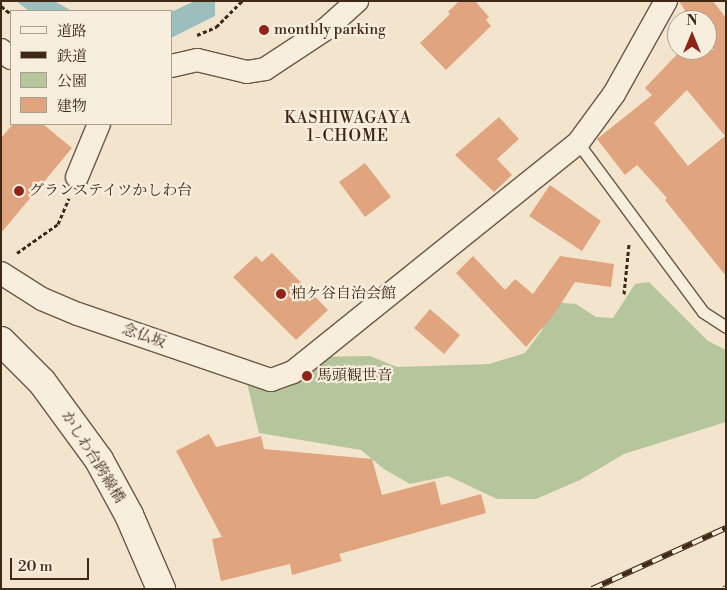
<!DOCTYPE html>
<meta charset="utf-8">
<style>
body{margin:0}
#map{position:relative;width:727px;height:590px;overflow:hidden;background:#f3e5cd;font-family:"Libre Bodoni","Noto Serif JP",serif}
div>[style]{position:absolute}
.green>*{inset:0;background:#b6c69c}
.water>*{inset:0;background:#9cbebc}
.building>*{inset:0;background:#e0a47f}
.path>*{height:3px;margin-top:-1.5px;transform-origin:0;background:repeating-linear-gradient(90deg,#3f2815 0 4px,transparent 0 6.5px)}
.roads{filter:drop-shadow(1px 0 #6c5743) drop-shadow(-1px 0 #6c5743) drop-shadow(0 1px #6c5743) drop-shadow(0 -1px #6c5743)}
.service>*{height:11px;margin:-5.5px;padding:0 5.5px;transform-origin:5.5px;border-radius:5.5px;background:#f7eede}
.minor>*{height:22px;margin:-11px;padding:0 11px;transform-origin:11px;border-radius:11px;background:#f7eede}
.tertiary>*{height:28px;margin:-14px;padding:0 14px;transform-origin:14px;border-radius:14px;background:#f7eede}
.rail>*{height:5.5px;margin-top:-2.75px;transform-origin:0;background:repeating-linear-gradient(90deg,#f7eede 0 11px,#3f2815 0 22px);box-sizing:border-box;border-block:1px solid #3f2815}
.dots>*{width:14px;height:14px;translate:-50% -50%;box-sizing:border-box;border:2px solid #f7eede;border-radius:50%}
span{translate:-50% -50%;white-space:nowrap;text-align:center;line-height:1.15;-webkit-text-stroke:4.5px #f7eede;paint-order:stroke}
.poi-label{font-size:15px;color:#3f2815}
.left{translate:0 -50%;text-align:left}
.street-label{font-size:15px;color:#3f2815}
.neighbourhood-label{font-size:16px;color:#3f2815;letter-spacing:1px}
.frame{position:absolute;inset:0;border:2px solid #3f2815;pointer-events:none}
.legend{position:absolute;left:10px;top:10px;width:162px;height:115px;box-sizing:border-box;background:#f7eede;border:1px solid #ad9f8e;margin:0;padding:6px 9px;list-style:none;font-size:15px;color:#3f2815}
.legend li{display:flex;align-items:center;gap:10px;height:25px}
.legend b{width:25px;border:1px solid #ad9f8e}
.north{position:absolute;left:667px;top:10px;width:50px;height:50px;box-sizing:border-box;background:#f7eede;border:1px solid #ad9f8e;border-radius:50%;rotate:0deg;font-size:14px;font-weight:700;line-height:20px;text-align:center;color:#3f2815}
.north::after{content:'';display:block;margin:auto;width:18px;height:22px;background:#8f2418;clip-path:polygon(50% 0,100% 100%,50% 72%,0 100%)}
.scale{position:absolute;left:10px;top:558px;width:79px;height:22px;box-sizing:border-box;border:2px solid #3f2815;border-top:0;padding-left:6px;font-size:15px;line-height:18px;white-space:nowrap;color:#3f2815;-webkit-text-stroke:4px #f7eede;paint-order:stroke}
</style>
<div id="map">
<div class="green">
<div style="clip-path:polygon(649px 282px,708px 341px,726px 350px,726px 422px,624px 454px,580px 480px,536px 499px,497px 499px,448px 476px,410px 484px,384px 469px,361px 450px,259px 433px,247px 383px,315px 357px,370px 356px,397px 367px,489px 364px,525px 353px,542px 330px,550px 302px,576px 304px,596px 317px,613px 318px,635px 284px)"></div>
</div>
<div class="water">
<div style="clip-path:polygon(16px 1px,54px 1px,72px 11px,29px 11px)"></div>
<div style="clip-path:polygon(195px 1px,215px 1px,215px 16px,171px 38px,171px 12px)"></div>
</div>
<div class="building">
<div style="clip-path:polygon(459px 1px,475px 1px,489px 17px,486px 20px,491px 26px,446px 70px,420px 43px,450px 14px,448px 12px)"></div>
<div style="clip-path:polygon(evenodd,679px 1px,713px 1px,726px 18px,726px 276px,665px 200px,667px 198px,637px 165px,625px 175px,597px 139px,652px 95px,645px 88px,681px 50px,714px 50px,707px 41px,707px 20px,691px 20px,679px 1px,687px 90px,725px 136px,688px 166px,654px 123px,687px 90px)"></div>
<div style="clip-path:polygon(499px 117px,519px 139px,497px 159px,512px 175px,494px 192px,455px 155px)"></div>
<div style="clip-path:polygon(13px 124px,43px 124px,72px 148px,1px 233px,1px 138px)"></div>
<div style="clip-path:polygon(365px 163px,391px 197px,365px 217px,339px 182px)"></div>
<div style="clip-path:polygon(550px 185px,601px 221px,582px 251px,529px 216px)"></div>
<div style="clip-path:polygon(272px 253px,328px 310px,296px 340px,233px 277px,256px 256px,262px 262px)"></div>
<div style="clip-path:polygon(473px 256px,505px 290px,515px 279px,533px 294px,560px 256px,614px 264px,611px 287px,575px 282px,555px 313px,526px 347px,456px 273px)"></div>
<div style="clip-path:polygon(430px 309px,460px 335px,444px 354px,414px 328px)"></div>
<div style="clip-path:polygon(209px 434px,216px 447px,261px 436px,264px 449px,372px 459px,382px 495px,435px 481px,441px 505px,481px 494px,486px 513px,339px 554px,342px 561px,292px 575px,290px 564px,221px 581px,212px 539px,222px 537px,176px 451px)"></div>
</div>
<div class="path">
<div style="left:1px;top:6px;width:13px;rotate:39deg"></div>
<div style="left:197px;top:35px;width:21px;rotate:-23deg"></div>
<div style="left:216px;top:27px;width:37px;rotate:-45deg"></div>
<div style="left:17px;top:253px;width:50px;rotate:-35.3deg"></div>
<div style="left:58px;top:224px;width:28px;rotate:-67deg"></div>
<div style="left:624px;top:294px;width:50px;rotate:-84.3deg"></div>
</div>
<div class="roads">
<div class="service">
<div style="left:578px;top:143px;width:210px;rotate:53.5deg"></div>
<div style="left:703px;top:312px;width:27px;rotate:33deg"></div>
</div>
<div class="minor">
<div style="left:1px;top:50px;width:13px;rotate:39deg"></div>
<div style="left:171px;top:66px;width:27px;rotate:-13deg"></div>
<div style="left:197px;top:60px;width:51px;rotate:13.5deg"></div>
<div style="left:247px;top:72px;width:18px;rotate:-9deg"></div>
<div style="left:265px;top:69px;width:73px;rotate:-33.3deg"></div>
<div style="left:326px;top:29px;width:42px;rotate:-42.1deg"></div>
<div style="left:77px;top:177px;width:57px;rotate:-67.5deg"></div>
<div style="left:1px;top:273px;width:49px;rotate:32.4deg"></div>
<div style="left:42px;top:299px;width:39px;rotate:23deg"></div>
<div style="left:78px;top:314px;width:204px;rotate:18.9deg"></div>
<div style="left:271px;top:380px;width:23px;rotate:-20deg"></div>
<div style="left:293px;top:372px;width:366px;rotate:-38.8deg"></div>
<div style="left:578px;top:143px;width:61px;rotate:-53.7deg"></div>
<div style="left:614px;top:94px;width:107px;rotate:-60.8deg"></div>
</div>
<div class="tertiary">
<div style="left:1px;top:341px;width:58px;rotate:45deg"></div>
<div style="left:42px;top:382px;width:97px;rotate:53.8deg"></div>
<div style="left:99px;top:460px;width:63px;rotate:61.4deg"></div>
<div style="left:129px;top:515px;width:81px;rotate:66.6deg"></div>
</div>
</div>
<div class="rail">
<div style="left:592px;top:589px;width:147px;rotate:-24.5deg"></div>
<div style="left:724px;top:589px;width:2px;rotate:-27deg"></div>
</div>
<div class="dots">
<div style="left:264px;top:30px;background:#8f2418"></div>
<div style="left:19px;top:191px;background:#8f2418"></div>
<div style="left:281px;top:294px;background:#8f2418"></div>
<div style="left:307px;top:376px;background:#8f2418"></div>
</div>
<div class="poi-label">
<span class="left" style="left:274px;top:30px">monthly parking</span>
<span class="left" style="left:29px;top:191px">グランステイツかしわ台</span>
<span class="left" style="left:291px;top:294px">柏ケ谷自治会館</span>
<span class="left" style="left:317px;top:376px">馬頭観世音</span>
</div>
<div class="street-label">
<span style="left:144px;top:336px;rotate:19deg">念仏坂</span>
<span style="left:93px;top:457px;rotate:58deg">かしわ台跨線橋</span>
</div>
<div class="neighbourhood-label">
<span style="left:348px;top:127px">KASHIWAGAYA<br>1-CHOME</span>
</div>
<div class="frame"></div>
<ul class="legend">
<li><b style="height:6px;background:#f7eede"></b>道路</li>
<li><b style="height:6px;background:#3f2815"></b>鉄道</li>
<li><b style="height:14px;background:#b6c69c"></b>公園</li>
<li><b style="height:14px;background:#e0a47f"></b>建物</li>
</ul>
<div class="north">N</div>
<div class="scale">20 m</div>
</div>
